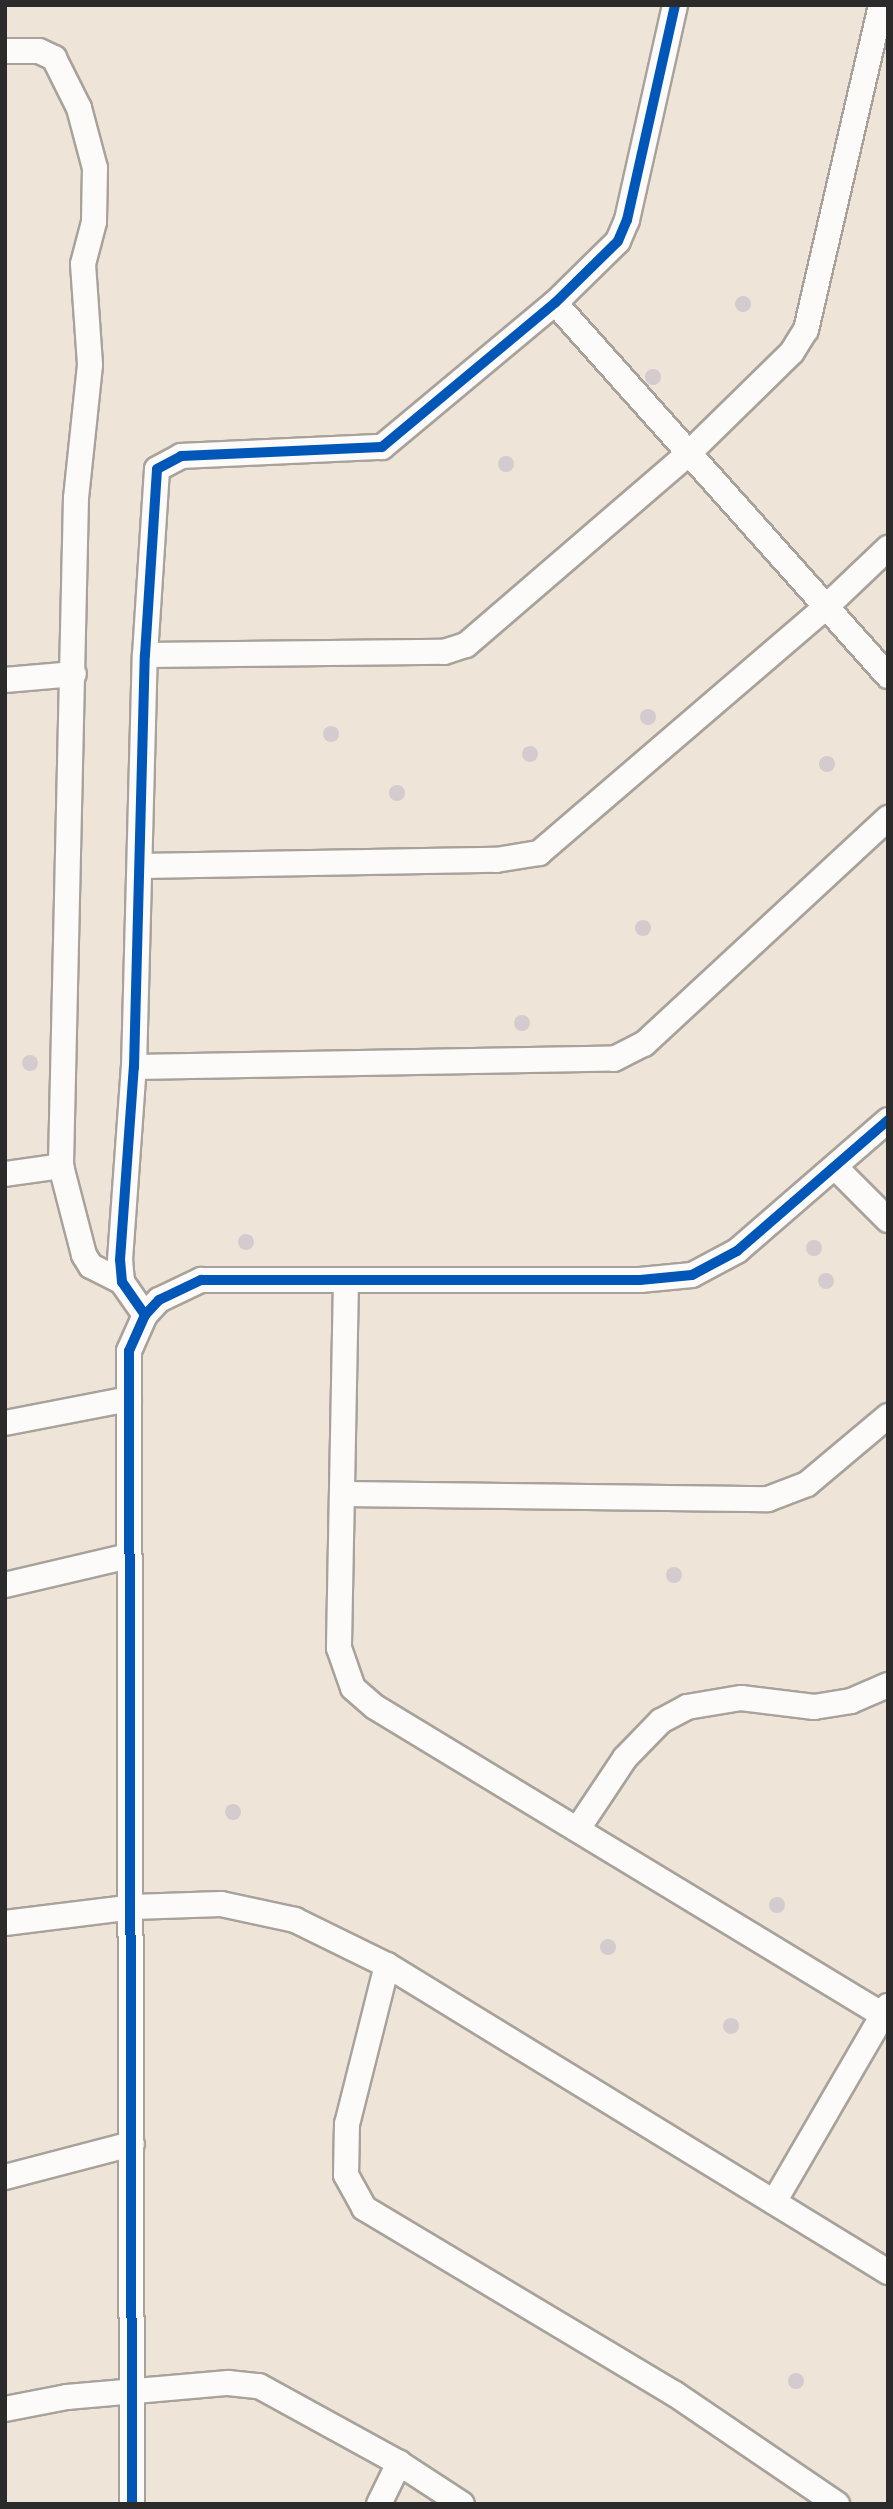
<!DOCTYPE html>
<style>
body{margin:0}
#map{position:relative;width:893px;height:2509px;overflow:hidden;background:#eee5d8;font-family:Mali,sans-serif}
div>[style]{position:absolute}
.building>*{inset:0;background:#d4cbcf}
.round{border-radius:50%}
.roads{filter:drop-shadow(2px 0 #a8a29b) drop-shadow(-2px 0 #a8a29b) drop-shadow(0 2px #a8a29b) drop-shadow(0 -2px #a8a29b)}
.minor>*{height:24px;margin:-12px;padding:0 12px;transform-origin:12px;border-radius:12px;background:#fcfbf9}
.cycleway>*{height:10px;margin:-5px;padding:0 5px;transform-origin:5px;border-radius:5px;background:#0057b8}
span{translate:-50% -50%;white-space:nowrap;text-align:center;line-height:1.15;-webkit-text-stroke:5px #fbf7ec;paint-order:stroke}
.frame{position:absolute;inset:0;border:7px solid #2b2b2b;pointer-events:none}
</style>
<div id="map">
<div class="building">
<div class="round" style="left:735px;top:296px;width:16px;height:16px"></div>
<div class="round" style="left:645px;top:369px;width:16px;height:16px"></div>
<div class="round" style="left:498px;top:456px;width:16px;height:16px"></div>
<div class="round" style="left:640px;top:709px;width:16px;height:16px"></div>
<div class="round" style="left:323px;top:726px;width:16px;height:16px"></div>
<div class="round" style="left:522px;top:746px;width:16px;height:16px"></div>
<div class="round" style="left:819px;top:756px;width:16px;height:16px"></div>
<div class="round" style="left:389px;top:785px;width:16px;height:16px"></div>
<div class="round" style="left:635px;top:920px;width:16px;height:16px"></div>
<div class="round" style="left:514px;top:1015px;width:16px;height:16px"></div>
<div class="round" style="left:22px;top:1055px;width:16px;height:16px"></div>
<div class="round" style="left:238px;top:1234px;width:16px;height:16px"></div>
<div class="round" style="left:806px;top:1240px;width:16px;height:16px"></div>
<div class="round" style="left:818px;top:1273px;width:16px;height:16px"></div>
<div class="round" style="left:666px;top:1567px;width:16px;height:16px"></div>
<div class="round" style="left:225px;top:1804px;width:16px;height:16px"></div>
<div class="round" style="left:769px;top:1897px;width:16px;height:16px"></div>
<div class="round" style="left:600px;top:1939px;width:16px;height:16px"></div>
<div class="round" style="left:723px;top:2018px;width:16px;height:16px"></div>
<div class="round" style="left:788px;top:2373px;width:16px;height:16px"></div>
</div>
<div class="roads">
<div class="minor">
<div style="left:5px;top:51px;width:34px"></div>
<div style="left:39px;top:51px;width:17px;rotate:25deg"></div>
<div style="left:54px;top:58px;width:56px;rotate:63.4deg"></div>
<div style="left:79px;top:108px;width:62px;rotate:75.1deg"></div>
<div style="left:95px;top:168px;width:54px;rotate:91.1deg"></div>
<div style="left:94px;top:222px;width:43px;rotate:104.7deg"></div>
<div style="left:83px;top:264px;width:101px;rotate:86deg"></div>
<div style="left:90px;top:365px;width:134px;rotate:96deg"></div>
<div style="left:76px;top:498px;width:668px;rotate:91.29deg"></div>
<div style="left:61px;top:1166px;width:92px;rotate:75.5deg"></div>
<div style="left:84px;top:1255px;width:13px;rotate:58deg"></div>
<div style="left:91px;top:1266px;width:35px;rotate:27deg"></div>
<div style="left:555px;top:303px;width:500px;rotate:48.24deg"></div>
<div style="left:145px;top:655px;width:299px;rotate:-0.6deg"></div>
<div style="left:444px;top:652px;width:23px;rotate:-18deg"></div>
<div style="left:466px;top:645px;width:294px;rotate:-40.7deg"></div>
<div style="left:689px;top:453px;width:144px;rotate:-44.4deg"></div>
<div style="left:792px;top:352px;width:26px;rotate:-58deg"></div>
<div style="left:806px;top:330px;width:334px;rotate:-77deg"></div>
<div style="left:5px;top:680px;width:69px;rotate:-5deg"></div>
<div style="left:141px;top:866px;width:355px;rotate:-1deg"></div>
<div style="left:496px;top:860px;width:44px;rotate:-9.2deg"></div>
<div style="left:539px;top:853px;width:378px;rotate:-40.6deg"></div>
<div style="left:826px;top:607px;width:86px;rotate:-43.6deg"></div>
<div style="left:134px;top:1067px;width:480px;rotate:-1deg"></div>
<div style="left:614px;top:1059px;width:34px;rotate:-27deg"></div>
<div style="left:644px;top:1044px;width:333px;rotate:-42.8deg"></div>
<div style="left:837px;top:1169px;width:72px;rotate:45deg"></div>
<div style="left:5px;top:1174px;width:57px;rotate:-8.1deg"></div>
<div style="left:346px;top:1280px;width:368px;rotate:91.1deg"></div>
<div style="left:339px;top:1648px;width:42px;rotate:70.7deg"></div>
<div style="left:353px;top:1688px;width:29px;rotate:41deg"></div>
<div style="left:375px;top:1707px;width:600px;rotate:31.23deg"></div>
<div style="left:145px;top:1315px;width:40px;rotate:-124.9deg"></div>
<div style="left:122px;top:1282px;width:22px;rotate:-95deg"></div>
<div style="left:120px;top:1260px;width:194px;rotate:-85.9deg"></div>
<div style="left:134px;top:1067px;width:412px;rotate:-88.5deg"></div>
<div style="left:145px;top:655px;width:186px;rotate:-86.3deg"></div>
<div style="left:157px;top:469px;width:27px;rotate:-28deg"></div>
<div style="left:181px;top:456px;width:201px;rotate:-2.6deg"></div>
<div style="left:382px;top:447px;width:225px;rotate:-39.8deg"></div>
<div style="left:555px;top:303px;width:88px;rotate:-44.5deg"></div>
<div style="left:618px;top:241px;width:23px;rotate:-67deg"></div>
<div style="left:627px;top:220px;width:220px;rotate:-77.4deg"></div>
<div style="left:5px;top:1423px;width:126px;rotate:-11deg"></div>
<div style="left:344px;top:1494px;width:424px;rotate:0.7deg"></div>
<div style="left:768px;top:1499px;width:42px;rotate:-21deg"></div>
<div style="left:807px;top:1484px;width:106px;rotate:-40deg"></div>
<div style="left:5px;top:1585px;width:127px;rotate:-13.2deg"></div>
<div style="left:579px;top:1827px;width:83px;rotate:-56.3deg"></div>
<div style="left:625px;top:1758px;width:52px;rotate:-45.8deg"></div>
<div style="left:661px;top:1721px;width:30px;rotate:-28deg"></div>
<div style="left:687px;top:1707px;width:55px;rotate:-9.5deg"></div>
<div style="left:741px;top:1698px;width:74px;rotate:7deg"></div>
<div style="left:814px;top:1707px;width:37px;rotate:-9deg"></div>
<div style="left:851px;top:1701px;width:40px;rotate:-23.4deg"></div>
<div style="left:5px;top:1923px;width:129px;rotate:-7.1deg"></div>
<div style="left:133px;top:1907px;width:88px;rotate:-2deg"></div>
<div style="left:221px;top:1904px;width:76px;rotate:12.2deg"></div>
<div style="left:295px;top:1920px;width:102px;rotate:26.1deg"></div>
<div style="left:387px;top:1965px;width:588px;rotate:31.5deg"></div>
<div style="left:387px;top:1965px;width:164px;rotate:104.1deg"></div>
<div style="left:347px;top:2124px;width:51px;rotate:91.1deg"></div>
<div style="left:346px;top:2175px;width:38px;rotate:61deg"></div>
<div style="left:364px;top:2208px;width:362px;rotate:30.9deg"></div>
<div style="left:675px;top:2394px;width:196px;rotate:34.2deg"></div>
<div style="left:5px;top:2177px;width:131px;rotate:-14.6deg"></div>
<div style="left:774px;top:2202px;width:227px;rotate:-59.8deg"></div>
<div style="left:5px;top:2409px;width:63px;rotate:-11deg"></div>
<div style="left:67px;top:2397px;width:162px;rotate:-5deg"></div>
<div style="left:228px;top:2383px;width:31px;rotate:6deg"></div>
<div style="left:259px;top:2386px;width:160px;rotate:28.8deg"></div>
<div style="left:399px;top:2463px;width:75px;rotate:33.1deg"></div>
<div style="left:132px;top:2504px;width:1153px;rotate:-90.15deg"></div>
<div style="left:129px;top:1351px;width:39px;rotate:-66deg"></div>
<div style="left:145px;top:1315px;width:21px;rotate:-47deg"></div>
<div style="left:159px;top:1300px;width:47px;rotate:-25.5deg"></div>
<div style="left:201px;top:1280px;width:439px"></div>
<div style="left:640px;top:1280px;width:52px;rotate:-5.5deg"></div>
<div style="left:692px;top:1275px;width:51px;rotate:-28.1deg"></div>
<div style="left:737px;top:1251px;width:200px;rotate:-40.9deg"></div>
<div style="left:379px;top:2504px;width:46px;rotate:-64deg"></div>
</div>
</div>
<div class="cycleway">
<div style="left:145px;top:1315px;width:40px;rotate:-124.9deg"></div>
<div style="left:122px;top:1282px;width:22px;rotate:-95deg"></div>
<div style="left:120px;top:1260px;width:194px;rotate:-85.9deg"></div>
<div style="left:134px;top:1067px;width:412px;rotate:-88.5deg"></div>
<div style="left:145px;top:655px;width:186px;rotate:-86.3deg"></div>
<div style="left:157px;top:469px;width:27px;rotate:-28deg"></div>
<div style="left:181px;top:456px;width:201px;rotate:-2.6deg"></div>
<div style="left:382px;top:447px;width:225px;rotate:-39.8deg"></div>
<div style="left:555px;top:303px;width:88px;rotate:-44.5deg"></div>
<div style="left:618px;top:241px;width:23px;rotate:-67deg"></div>
<div style="left:627px;top:220px;width:220px;rotate:-77.4deg"></div>
<div style="left:132px;top:2504px;width:1153px;rotate:-90.15deg"></div>
<div style="left:129px;top:1351px;width:39px;rotate:-66deg"></div>
<div style="left:145px;top:1315px;width:21px;rotate:-47deg"></div>
<div style="left:159px;top:1300px;width:47px;rotate:-25.5deg"></div>
<div style="left:201px;top:1280px;width:439px"></div>
<div style="left:640px;top:1280px;width:52px;rotate:-5.5deg"></div>
<div style="left:692px;top:1275px;width:51px;rotate:-28.1deg"></div>
<div style="left:737px;top:1251px;width:200px;rotate:-40.9deg"></div>
</div>
<div class="frame"></div>
</div>
